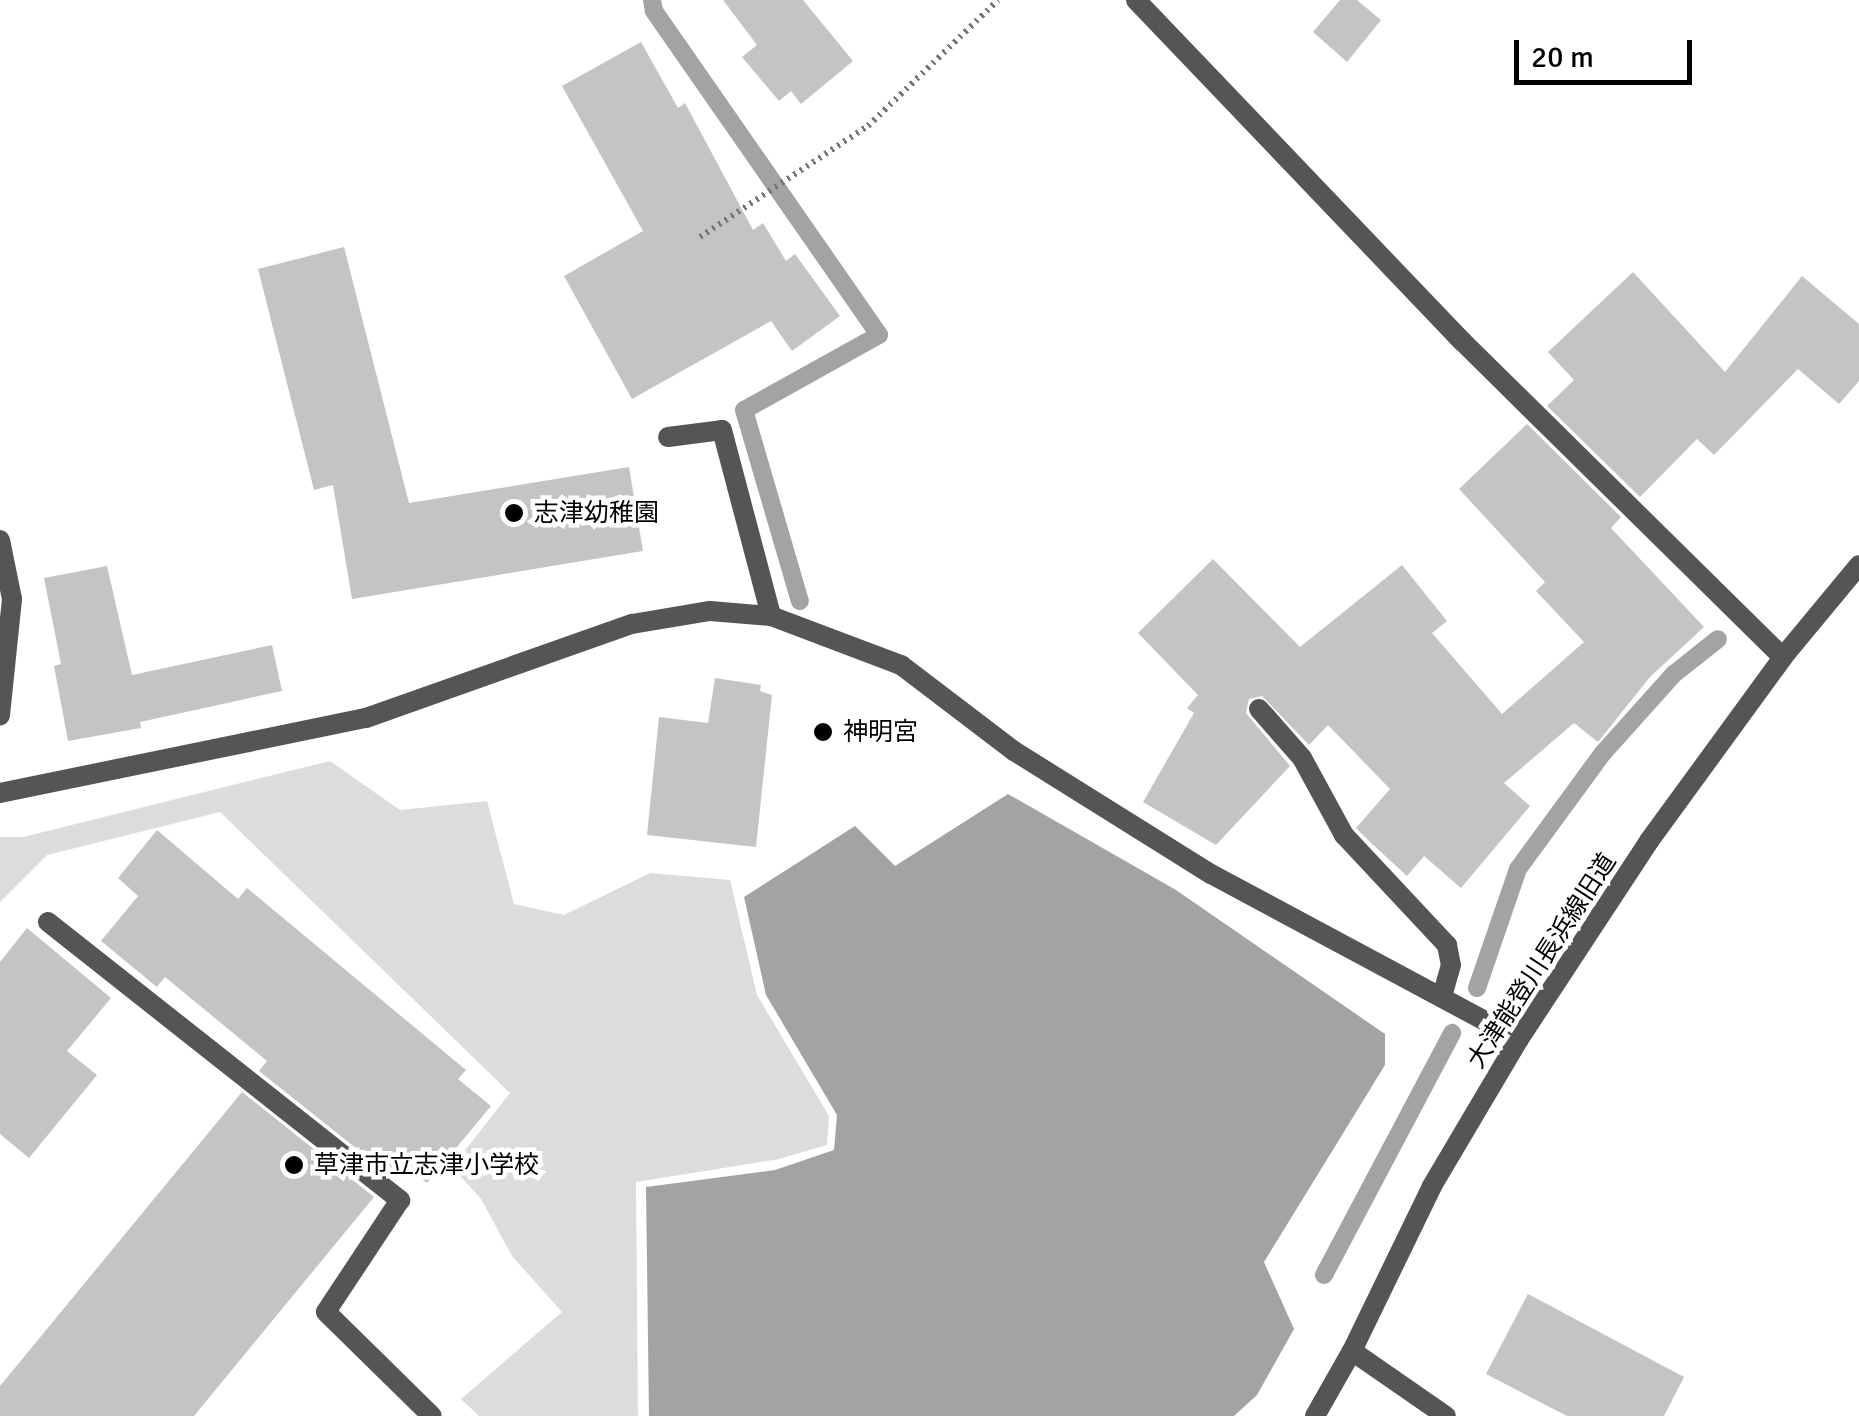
<!DOCTYPE html>
<meta charset="utf-8">
<style>
body{margin:0}
#map{position:relative;width:1859px;height:1416px;overflow:hidden;background:#fff;font-family:Signika,"Noto Sans JP",sans-serif}
div>[style]{position:absolute}
.green>*{inset:0;background:#dcdcdc}
.water>*{inset:0;background:#a3a3a3}
.stream>*{height:18px;margin:-9px;padding:0 9px;transform-origin:9px;border-radius:9px;background:#a3a3a3}
.building>*{inset:0;background:#c4c4c4}
.path>*{height:6px;margin-top:-3px;transform-origin:0;background:repeating-linear-gradient(90deg,#777 0 2.5px,transparent 0 7.5px)}
.service>*{height:20px;margin:-10px;padding:0 10px;transform-origin:10px;border-radius:10px;background:#555}
.minor>*{height:20px;margin:-10px;padding:0 10px;transform-origin:10px;border-radius:10px;background:#555}
.tertiary>*{height:20px;margin:-10px;padding:0 10px;transform-origin:10px;border-radius:10px;background:#555}
.dots>*{width:28px;height:28px;translate:-50% -50%;box-sizing:border-box;border:5px solid #fff;border-radius:50%}
span{translate:-50% -50%;white-space:nowrap;text-align:center;line-height:1.15;-webkit-text-stroke:9px #fff;paint-order:stroke}
.poi-label{font-size:25px;color:#000}
.left{translate:0 -50%;text-align:left}
.street-label{font-size:25px;color:#000}
.scale{position:absolute;left:1514px;top:40px;width:178px;height:45px;box-sizing:border-box;border:5px solid #000;border-top:0;padding-left:12px;font-size:30px;line-height:35px;white-space:nowrap;color:#000;-webkit-text-stroke:8px #fff;paint-order:stroke}
</style>
<div id="map">
<div class="green">
<div style="clip-path:polygon(330px 761px,400px 810px,487px 801px,514px 904px,564px 915px,650px 873px,730px 880px,757px 995px,829px 1116px,827px 1145px,779px 1159px,636px 1182px,638px 1416px,479px 1416px,461px 1399px,562px 1312px,512px 1256px,481px 1199px,452px 1167px,510px 1093px,220px 812px,47px 855px,0 902px,0 837px,23px 837px)"></div>
</div>
<div class="water">
<div style="clip-path:polygon(1008px 794px,1176px 890px,1385px 1034px,1385px 1065px,1264px 1262px,1294px 1329px,1257px 1395px,1234px 1416px,649px 1416px,646px 1187px,775px 1170px,834px 1150px,837px 1115px,766px 995px,744px 897px,855px 826px,895px 866px)"></div>
</div>
<div class="stream">
<div style="left:652px;top:0;width:11px;rotate:80deg"></div>
<div style="left:654px;top:11px;width:394px;rotate:55.2deg"></div>
<div style="left:879px;top:335px;width:154px;rotate:150.9deg"></div>
<div style="left:744px;top:410px;width:199px;rotate:73.7deg"></div>
<div style="left:1477px;top:988px;width:126px;rotate:-71deg"></div>
<div style="left:1518px;top:869px;width:144px;rotate:-53.8deg"></div>
<div style="left:1603px;top:753px;width:106px;rotate:-48.1deg"></div>
<div style="left:1674px;top:674px;width:56px;rotate:-38.5deg"></div>
<div style="left:1324px;top:1275px;width:274px;rotate:-62.1deg"></div>
</div>
<div class="building">
<div style="clip-path:polygon(723px 0,803px 0,853px 61px,801px 104px,791px 91px,779px 101px,742px 57px,757px 45px)"></div>
<div style="clip-path:polygon(1340px 0,1357px 0,1381px 20px,1347px 62px,1313px 32px)"></div>
<div style="clip-path:polygon(641px 42px,678px 108px,685px 103px,753px 230px,763px 223px,786px 261px,795px 254px,840px 316px,792px 351px,771px 321px,632px 399px,564px 276px,643px 231px,562px 86px)"></div>
<div style="clip-path:polygon(344px 247px,409px 503px,629px 467px,643px 551px,352px 599px,333px 485px,314px 490px,258px 269px)"></div>
<div style="clip-path:polygon(1633px 272px,1725px 372px,1802px 276px,1859px 324px,1859px 381px,1839px 404px,1798px 369px,1714px 455px,1697px 439px,1640px 497px,1547px 406px,1574px 380px,1548px 352px)"></div>
<div style="clip-path:polygon(1527px 424px,1621px 517px,1611px 528px,1704px 627px,1650px 677px,1598px 742px,1574px 723px,1504px 783px,1530px 806px,1461px 888px,1424px 856px,1407px 876px,1369px 841px,1356px 828px,1390px 789px,1328px 725px,1309px 745px,1262px 696px,1249px 699px,1246px 713px,1290px 766px,1216px 845px,1143px 802px,1194px 713px,1187px 708px,1198px 695px,1138px 633px,1213px 559px,1300px 647px,1402px 565px,1447px 621px,1432px 633px,1502px 714px,1584px 642px,1536px 591px,1545px 582px,1459px 489px)"></div>
<div style="clip-path:polygon(107px 566px,132px 675px,272px 645px,282px 691px,140px 722px,141px 728px,68px 741px,54px 666px,61px 664px,44px 578px)"></div>
<div style="clip-path:polygon(715px 678px,761px 685px,760px 691px,772px 695px,756px 847px,647px 835px,659px 717px,708px 723px)"></div>
<div style="clip-path:polygon(157px 830px,238px 899px,247px 888px,466px 1070px,458px 1079px,491px 1106px,427px 1183px,402px 1162px,391px 1176px,259px 1071px,267px 1061px,165px 977px,157px 987px,101px 941px,138px 896px,118px 878px)"></div>
<div style="clip-path:polygon(27px 928px,111px 998px,67px 1051px,97px 1075px,29px 1158px,0 1134px,0 962px)"></div>
<div style="clip-path:polygon(242px 1092px,374px 1197px,194px 1416px,0 1416px,0 1386px)"></div>
<div style="clip-path:polygon(1528px 1294px,1684px 1377px,1664px 1416px,1567px 1416px,1486px 1374px)"></div>
</div>
<div class="path">
<div style="left:700px;top:237px;width:201px;rotate:-33.5deg"></div>
<div style="left:868px;top:126px;width:181px;rotate:-44.1deg"></div>
</div>
<div class="service">
<div style="left:668px;top:437px;width:54px;rotate:-7.4deg"></div>
<div style="left:722px;top:430px;width:192px;rotate:75.2deg"></div>
<div style="left:48px;top:922px;width:449px;rotate:38.3deg"></div>
<div style="left:400px;top:1200px;width:134px;rotate:123.5deg"></div>
<div style="left:326px;top:1312px;width:148px;rotate:44.5deg"></div>
</div>
<div class="minor">
<div style="left:1136px;top:0;width:472px;rotate:46.3deg"></div>
<div style="left:1462px;top:341px;width:450px;rotate:44.6deg"></div>
<div style="left:0;top:540px;width:60px;rotate:78.5deg"></div>
<div style="left:12px;top:599px;width:117px;rotate:95.9deg"></div>
<div style="left:1259px;top:709px;width:65px;rotate:48.7deg"></div>
<div style="left:1302px;top:758px;width:88px;rotate:61.4deg"></div>
<div style="left:1344px;top:835px;width:151px;rotate:46.9deg"></div>
<div style="left:1447px;top:945px;width:20px;rotate:79deg"></div>
<div style="left:1451px;top:965px;width:33px;rotate:106deg"></div>
<div style="left:0;top:793px;width:374px;rotate:-11.6deg"></div>
<div style="left:366px;top:718px;width:282px;rotate:-19.5deg"></div>
<div style="left:632px;top:624px;width:79px;rotate:-9.5deg"></div>
<div style="left:710px;top:611px;width:61px;rotate:4.7deg"></div>
<div style="left:771px;top:616px;width:139px;rotate:20.7deg"></div>
<div style="left:901px;top:665px;width:142px;rotate:37.3deg"></div>
<div style="left:1014px;top:751px;width:232px;rotate:32deg"></div>
<div style="left:1211px;top:874px;width:349px;rotate:28.2deg"></div>
<div style="left:1352px;top:1351px;width:114px;rotate:34.7deg"></div>
</div>
<div class="tertiary">
<div style="left:1315px;top:1416px;width:75px;rotate:-60.4deg"></div>
<div style="left:1352px;top:1351px;width:183px;rotate:-64.1deg"></div>
<div style="left:1432px;top:1186px;width:171px;rotate:-59.4deg"></div>
<div style="left:1519px;top:1039px;width:237px;rotate:-56.7deg"></div>
<div style="left:1649px;top:841px;width:228px;rotate:-53.9deg"></div>
<div style="left:1783px;top:657px;width:119px;rotate:-50.4deg"></div>
</div>
<div class="dots">
<div style="left:514px;top:513px;background:#000"></div>
<div style="left:823px;top:732px;background:#000"></div>
<div style="left:294px;top:1165px;background:#000"></div>
</div>
<div class="poi-label">
<span class="left" style="left:534px;top:513px">志津幼稚園</span>
<span class="left" style="left:843px;top:732px">神明宮</span>
<span class="left" style="left:314px;top:1165px">草津市立志津小学校</span>
</div>
<div class="street-label">
<span style="left:1542px;top:961px;rotate:-57deg">大津能登川長浜線旧道</span>
</div>
<div class="scale">20 m</div>
</div>
